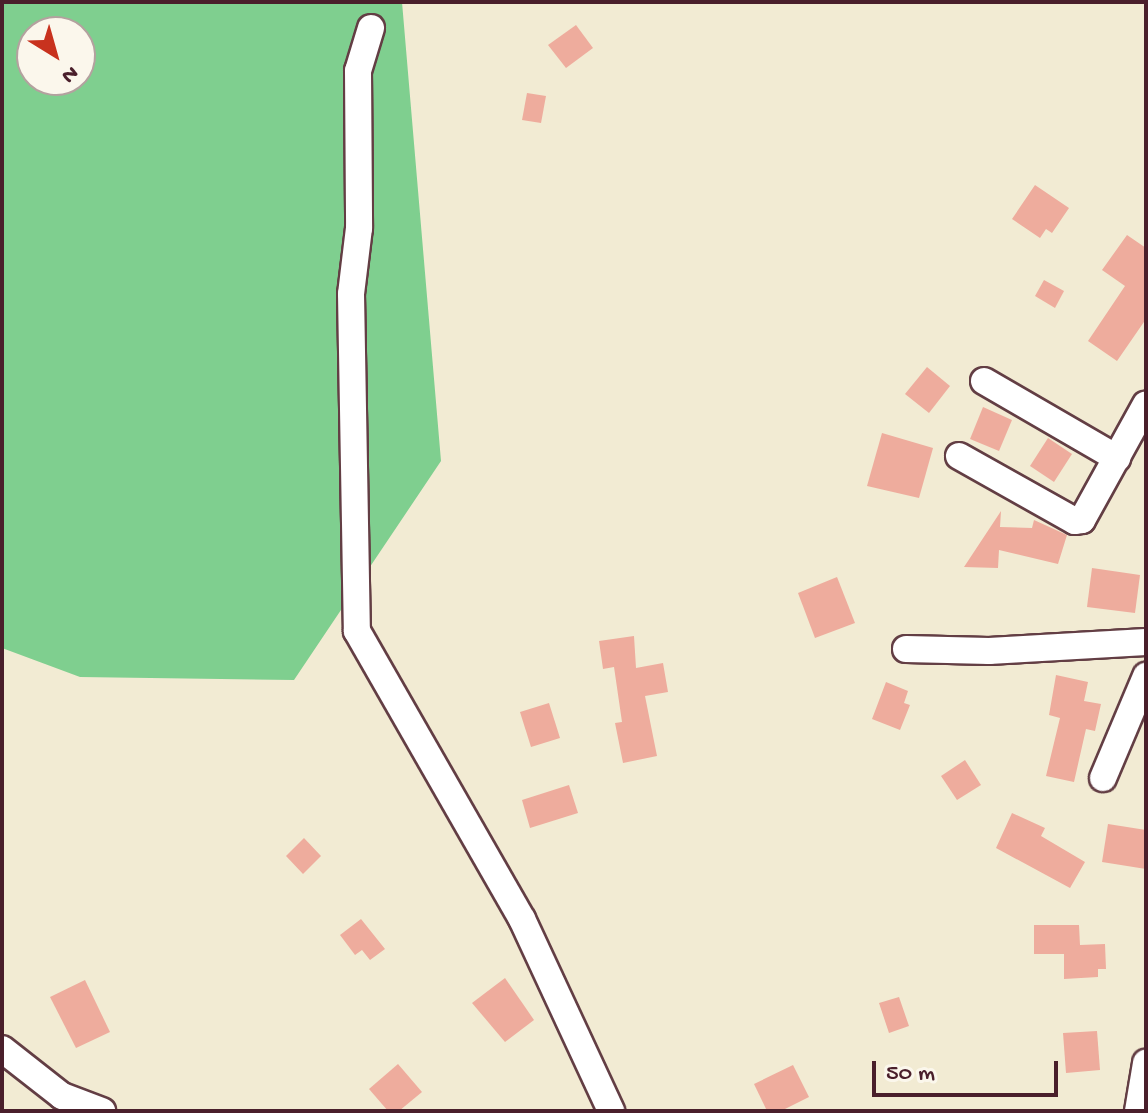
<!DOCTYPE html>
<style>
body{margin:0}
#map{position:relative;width:1148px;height:1113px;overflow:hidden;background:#f2ebd3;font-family:"Gochi Hand",sans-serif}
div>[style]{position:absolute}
.green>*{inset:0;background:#7fcf8f}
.building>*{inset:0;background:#eeac9d}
.roads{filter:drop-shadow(2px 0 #633e44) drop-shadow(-2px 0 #633e44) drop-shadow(0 2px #633e44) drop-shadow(0 -2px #633e44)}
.minor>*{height:26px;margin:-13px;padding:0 13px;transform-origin:13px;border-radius:13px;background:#fff}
span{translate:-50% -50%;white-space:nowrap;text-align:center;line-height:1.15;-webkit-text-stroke:6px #fbf7ec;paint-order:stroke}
.frame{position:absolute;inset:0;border:4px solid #4a1f2b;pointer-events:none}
.north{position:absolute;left:16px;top:16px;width:80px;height:80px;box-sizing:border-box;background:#fbf7ec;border:2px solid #b4a19f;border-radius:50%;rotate:143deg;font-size:22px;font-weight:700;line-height:32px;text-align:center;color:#4a1f2b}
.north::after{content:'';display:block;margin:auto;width:28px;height:36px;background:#c8321e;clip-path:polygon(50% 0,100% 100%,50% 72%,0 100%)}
.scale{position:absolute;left:872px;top:1061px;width:186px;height:36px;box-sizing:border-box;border:4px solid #4a1f2b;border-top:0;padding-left:10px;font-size:24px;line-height:28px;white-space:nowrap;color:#4a1f2b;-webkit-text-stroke:6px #fbf7ec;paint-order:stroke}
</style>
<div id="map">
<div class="green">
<div style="clip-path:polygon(evenodd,2px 2px,402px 2px,441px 461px,294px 680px,80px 677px,2px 648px,2px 2px,32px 32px,80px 32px,80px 80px,32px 80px,32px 32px)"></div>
</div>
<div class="building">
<div style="clip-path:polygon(576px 25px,593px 48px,566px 68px,548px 45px)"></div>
<div style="clip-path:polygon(527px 93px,546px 96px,541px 123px,522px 120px)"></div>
<div style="clip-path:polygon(1035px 185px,1069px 208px,1052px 233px,1046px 229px,1040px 238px,1012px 219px)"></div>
<div style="clip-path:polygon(1127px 235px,1146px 248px,1146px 319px,1117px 361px,1088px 341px,1125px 286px,1102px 270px)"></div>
<div style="clip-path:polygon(1044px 280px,1064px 291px,1055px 308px,1035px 296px)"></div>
<div style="clip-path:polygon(927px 367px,950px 386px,929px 413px,905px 394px)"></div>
<div style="clip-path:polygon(983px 407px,1012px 420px,999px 451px,970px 439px)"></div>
<div style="clip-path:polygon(882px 433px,933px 448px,919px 498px,867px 486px)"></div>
<div style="clip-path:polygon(1048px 438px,1072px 454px,1054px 482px,1030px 466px)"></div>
<div style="clip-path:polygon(1001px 511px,1000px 527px,1032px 528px,1034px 520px,1067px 535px,1058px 564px,999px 550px,998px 568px,964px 567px)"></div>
<div style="clip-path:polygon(1092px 568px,1140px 575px,1135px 613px,1087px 607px)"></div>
<div style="clip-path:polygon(837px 577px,855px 623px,815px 638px,798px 593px)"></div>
<div style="clip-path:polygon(634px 636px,636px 668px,663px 663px,668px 692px,645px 696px,657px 756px,623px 763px,615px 723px,622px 722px,614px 667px,603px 669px,599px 641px)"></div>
<div style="clip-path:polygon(1056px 675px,1088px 682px,1084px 701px,1101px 704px,1095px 731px,1086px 729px,1074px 782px,1046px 776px,1060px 718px,1049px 715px)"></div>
<div style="clip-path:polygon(886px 682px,908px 691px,904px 703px,910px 705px,900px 730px,872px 719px)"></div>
<div style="clip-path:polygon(549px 703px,560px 738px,531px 747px,520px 712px)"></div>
<div style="clip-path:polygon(965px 760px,981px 785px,957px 800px,941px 776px)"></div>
<div style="clip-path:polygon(569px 785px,578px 813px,530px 828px,522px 800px)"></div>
<div style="clip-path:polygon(1012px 813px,1045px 828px,1041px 836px,1085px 862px,1070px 888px,996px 848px)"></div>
<div style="clip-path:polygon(1108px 824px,1146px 830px,1146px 869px,1102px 862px)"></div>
<div style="clip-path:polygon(304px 838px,321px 856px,303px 874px,286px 856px)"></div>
<div style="clip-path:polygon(361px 919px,385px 949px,370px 960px,362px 950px,355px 955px,340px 935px)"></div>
<div style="clip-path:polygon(1034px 925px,1079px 925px,1080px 945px,1105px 944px,1106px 969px,1098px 969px,1098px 977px,1064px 979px,1064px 954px,1034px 954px)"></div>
<div style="clip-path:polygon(505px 978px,534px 1020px,505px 1042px,472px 1003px)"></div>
<div style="clip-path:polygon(85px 980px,110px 1032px,76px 1048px,50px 997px)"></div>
<div style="clip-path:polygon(899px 997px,909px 1026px,889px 1033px,879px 1003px)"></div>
<div style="clip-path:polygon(1097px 1031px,1100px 1070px,1066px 1073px,1063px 1033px)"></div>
<div style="clip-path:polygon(398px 1064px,422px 1092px,399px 1111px,388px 1111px,369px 1089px)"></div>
<div style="clip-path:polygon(793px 1065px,809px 1097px,781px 1111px,767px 1111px,754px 1084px)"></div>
</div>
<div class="roads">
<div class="minor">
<div style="left:371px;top:28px;width:45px;rotate:106.8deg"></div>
<div style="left:358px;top:71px;width:157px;rotate:89.6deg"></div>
<div style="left:359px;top:228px;width:66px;rotate:96.9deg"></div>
<div style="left:351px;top:294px;width:337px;rotate:89deg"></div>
<div style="left:357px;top:631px;width:332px;rotate:60.2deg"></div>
<div style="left:522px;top:919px;width:212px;rotate:65.1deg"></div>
<div style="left:984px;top:381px;width:154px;rotate:30.1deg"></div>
<div style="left:959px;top:456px;width:133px;rotate:29.3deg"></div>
<div style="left:1075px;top:521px;width:7px;rotate:-8deg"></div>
<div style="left:1082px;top:520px;width:132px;rotate:-61.1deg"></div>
<div style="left:906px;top:649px;width:83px;rotate:1.4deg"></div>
<div style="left:989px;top:651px;width:157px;rotate:-3.3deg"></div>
<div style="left:1103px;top:778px;width:111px;rotate:-67.1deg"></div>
<div style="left:2px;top:1049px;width:76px;rotate:38.1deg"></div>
<div style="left:62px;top:1096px;width:43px;rotate:20.6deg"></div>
<div style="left:1138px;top:1111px;width:49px;rotate:-80.5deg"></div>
</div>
</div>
<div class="frame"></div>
<div class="north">N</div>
<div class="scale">50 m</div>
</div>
